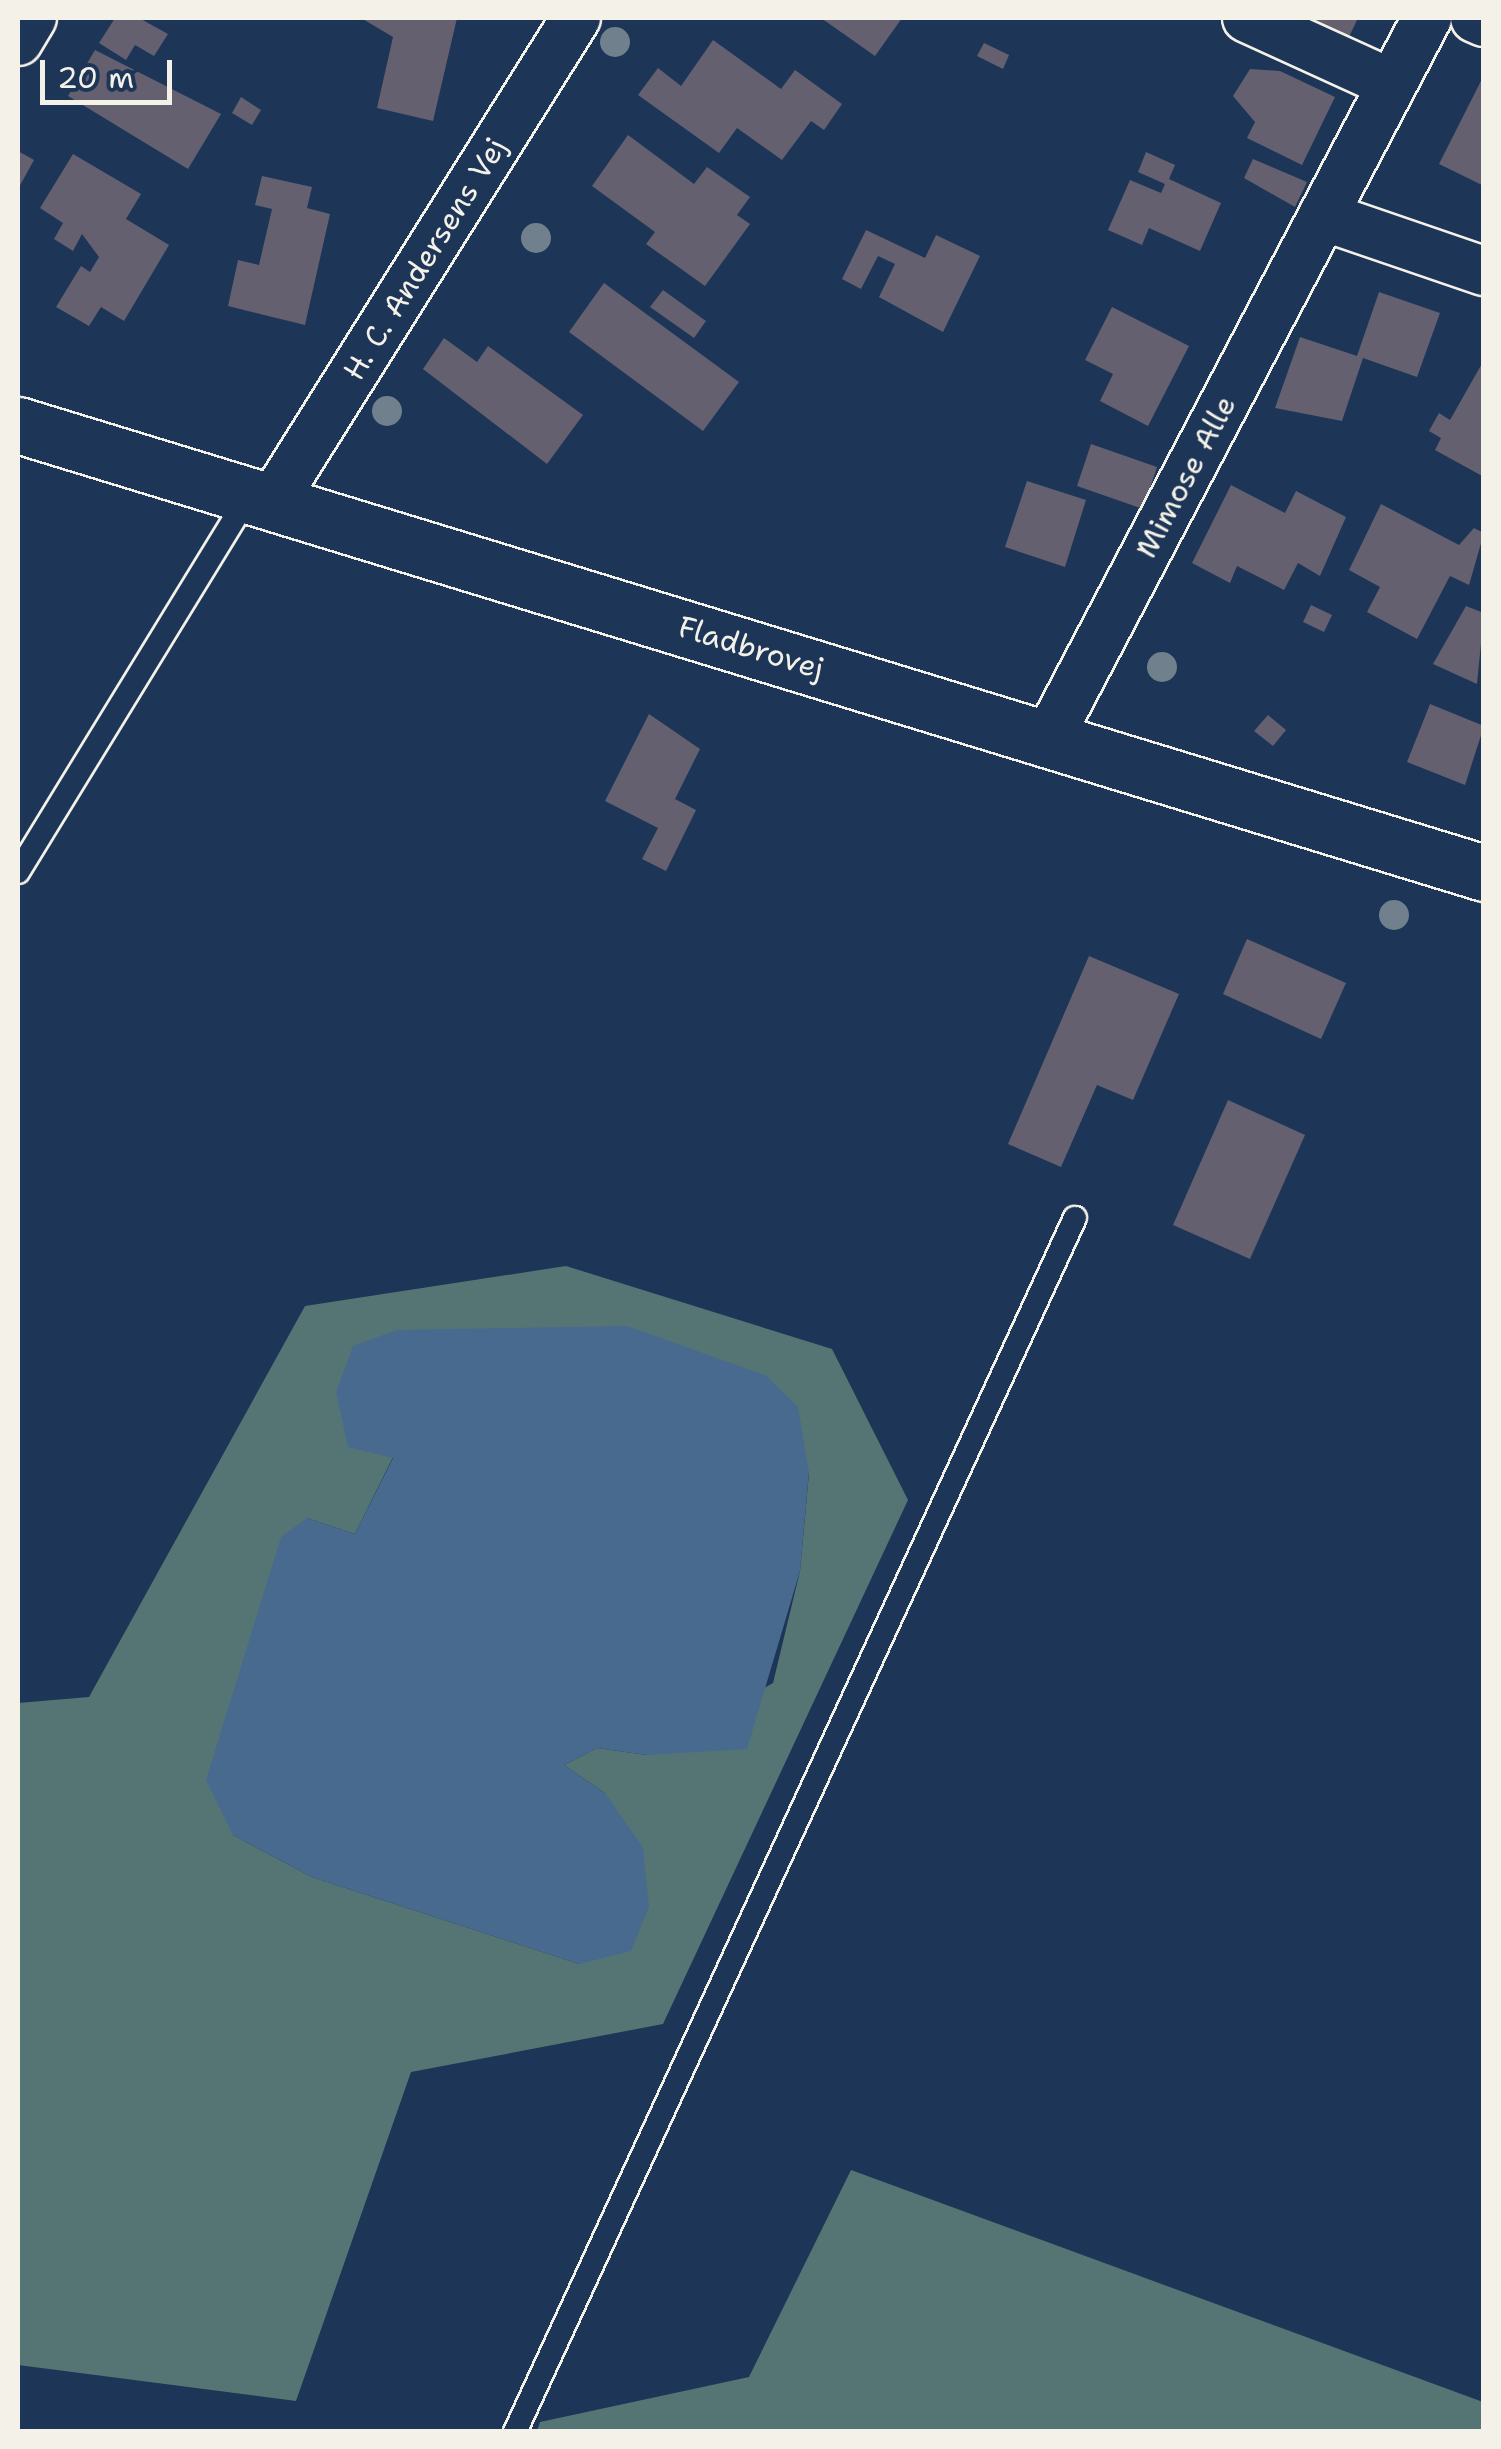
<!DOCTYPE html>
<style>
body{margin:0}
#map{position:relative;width:1501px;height:2449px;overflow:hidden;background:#1d3557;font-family:"Shantell Sans",sans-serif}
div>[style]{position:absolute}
.green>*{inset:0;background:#547574}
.water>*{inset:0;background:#496a8f}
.building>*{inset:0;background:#646070}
.roads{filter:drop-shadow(2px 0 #f4f1e8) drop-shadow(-2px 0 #f4f1e8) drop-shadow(0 2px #f4f1e8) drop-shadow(0 -2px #f4f1e8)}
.lane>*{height:22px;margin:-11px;padding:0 11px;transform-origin:11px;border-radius:11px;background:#1d3557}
.street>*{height:48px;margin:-24px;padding:0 24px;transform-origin:24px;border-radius:24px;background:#1d3557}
.secondary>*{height:55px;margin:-27.5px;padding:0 27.5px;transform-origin:27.5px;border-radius:27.5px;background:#1d3557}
.trees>*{width:30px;height:30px;margin:-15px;border-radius:50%;background:#70818d}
span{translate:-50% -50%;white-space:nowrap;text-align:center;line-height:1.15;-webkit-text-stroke:8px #1d3557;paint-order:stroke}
.street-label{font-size:30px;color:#f4f1e8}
.frame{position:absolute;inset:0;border:20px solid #f4f1e8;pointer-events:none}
.scale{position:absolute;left:40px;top:60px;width:132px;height:45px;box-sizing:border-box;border:5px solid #f4f1e8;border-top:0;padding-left:12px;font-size:30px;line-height:35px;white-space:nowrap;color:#f4f1e8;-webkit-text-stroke:8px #1d3557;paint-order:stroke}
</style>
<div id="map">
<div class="green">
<div style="clip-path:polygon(evenodd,566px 1266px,832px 1349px,908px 1500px,663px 2024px,411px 2072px,296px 2401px,18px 2365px,18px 1703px,89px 1697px,305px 1306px,566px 1266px,397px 1330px,502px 1331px,809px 1473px,800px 1571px,773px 1683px,647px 1755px,597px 1748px,564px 1765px,606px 1794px,579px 1964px,312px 1877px,233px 1835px,307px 1518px,355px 1534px,393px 1457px,397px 1330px)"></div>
<div style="clip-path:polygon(851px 2170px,1483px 2402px,1483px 2431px,537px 2431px,540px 2422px,749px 2377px)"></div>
</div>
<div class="water">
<div style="clip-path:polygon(627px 1326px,765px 1375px,798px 1407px,809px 1472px,800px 1571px,747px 1749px,647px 1755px,597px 1748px,564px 1765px,606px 1794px,643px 1848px,649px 1907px,631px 1951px,579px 1964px,312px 1877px,233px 1835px,206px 1780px,281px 1537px,307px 1518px,355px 1534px,393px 1458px,348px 1447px,336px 1392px,353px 1346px,397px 1330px)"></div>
</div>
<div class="building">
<div style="clip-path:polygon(115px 18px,139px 18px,168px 34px,154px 56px,135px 45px,126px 60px,99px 43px)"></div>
<div style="clip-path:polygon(361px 18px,457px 18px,433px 121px,377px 108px,393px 37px)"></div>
<div style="clip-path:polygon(821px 18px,902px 18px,875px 56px)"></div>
<div style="clip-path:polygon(1301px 18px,1358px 18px,1348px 39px)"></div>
<div style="clip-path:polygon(713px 40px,781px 89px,795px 70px,842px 104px,824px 130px,811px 121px,782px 160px,737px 128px,719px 153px,638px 95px,658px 68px,681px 86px)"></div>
<div style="clip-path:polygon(984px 43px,1009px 55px,1003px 69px,977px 56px)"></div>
<div style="clip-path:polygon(95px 50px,221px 114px,188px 169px,68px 96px)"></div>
<div style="clip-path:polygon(1250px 69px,1280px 71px,1335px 97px,1302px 165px,1247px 138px,1255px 122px,1233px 96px)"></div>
<div style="clip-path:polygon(1484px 75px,1484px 186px,1439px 164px)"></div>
<div style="clip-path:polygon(241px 97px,261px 110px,252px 125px,232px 113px)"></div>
<div style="clip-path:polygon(628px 135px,694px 184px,707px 167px,750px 197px,737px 215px,750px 224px,705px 286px,646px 244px,655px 232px,592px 186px)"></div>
<div style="clip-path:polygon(18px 151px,34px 160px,18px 189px)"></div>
<div style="clip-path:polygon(1146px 152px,1175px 165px,1169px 179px,1221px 203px,1200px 251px,1149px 228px,1142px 245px,1108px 230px,1130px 180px,1161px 193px,1165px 184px,1138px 172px)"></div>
<div style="clip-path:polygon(73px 154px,141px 194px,126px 219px,169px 245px,124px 321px,101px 307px,89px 326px,56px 307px,81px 266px,90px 272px,99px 257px,82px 234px,73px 251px,54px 239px,63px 223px,40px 208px)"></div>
<div style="clip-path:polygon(1253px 159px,1307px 182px,1295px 207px,1244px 178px)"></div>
<div style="clip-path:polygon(262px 176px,312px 187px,307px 208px,330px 214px,305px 325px,228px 306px,238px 260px,259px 265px,272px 209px,255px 205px)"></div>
<div style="clip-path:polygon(866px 230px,925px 258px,936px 235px,980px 256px,943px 332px,879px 297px,895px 264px,878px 256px,861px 289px,842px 279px)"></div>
<div style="clip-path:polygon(604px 283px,739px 382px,703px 431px,569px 332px)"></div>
<div style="clip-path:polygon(663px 290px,706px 321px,694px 338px,650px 307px)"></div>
<div style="clip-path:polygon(1379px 292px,1440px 313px,1417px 377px,1363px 358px,1342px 421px,1275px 408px,1300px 337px,1357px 356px)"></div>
<div style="clip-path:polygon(1112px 307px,1189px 346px,1148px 426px,1100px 401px,1113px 374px,1085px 360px)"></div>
<div style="clip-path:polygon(444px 338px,477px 362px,488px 346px,583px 415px,547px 464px,423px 369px)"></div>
<div style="clip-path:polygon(1484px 360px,1484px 477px,1435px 450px,1441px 438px,1429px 431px,1439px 413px,1450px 420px)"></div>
<div style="clip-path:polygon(1091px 444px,1157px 467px,1143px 509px,1077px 486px)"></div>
<div style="clip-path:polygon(1027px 481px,1086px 500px,1065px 567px,1005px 547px)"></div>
<div style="clip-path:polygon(1231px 485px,1285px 513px,1296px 491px,1346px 517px,1320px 576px,1298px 563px,1284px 590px,1237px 566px,1230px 583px,1192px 563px)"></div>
<div style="clip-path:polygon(1381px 504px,1459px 545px,1474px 528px,1484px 533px,1469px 585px,1450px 576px,1417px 639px,1367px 612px,1380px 587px,1349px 570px)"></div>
<div style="clip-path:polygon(1311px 605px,1332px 615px,1324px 632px,1303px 622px)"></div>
<div style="clip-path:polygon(1466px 606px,1484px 613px,1477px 684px,1433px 664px)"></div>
<div style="clip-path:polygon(1430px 704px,1484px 726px,1465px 785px,1407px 762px)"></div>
<div style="clip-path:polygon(649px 714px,700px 749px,675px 799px,696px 810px,666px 871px,642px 859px,658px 828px,605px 801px)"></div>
<div style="clip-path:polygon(1268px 715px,1286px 730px,1273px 746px,1254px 731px)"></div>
<div style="clip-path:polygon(1247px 939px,1346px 983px,1321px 1039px,1223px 994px)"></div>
<div style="clip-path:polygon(1089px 956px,1179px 994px,1133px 1100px,1097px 1085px,1061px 1167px,1008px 1144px)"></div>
<div style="clip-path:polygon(1228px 1100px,1305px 1135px,1250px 1259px,1173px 1225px)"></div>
</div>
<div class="roads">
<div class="lane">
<div style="left:18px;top:872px;width:440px;rotate:-58.5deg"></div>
<div style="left:515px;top:2432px;width:1337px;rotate:-65.24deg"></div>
</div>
<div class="street">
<div style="left:1247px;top:18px;width:159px;rotate:24.5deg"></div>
<div style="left:1475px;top:18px;width:10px;rotate:24deg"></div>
<div style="left:18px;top:41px;width:27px;rotate:-59deg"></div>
<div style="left:1323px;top:216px;width:170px;rotate:18.9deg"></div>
<div style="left:273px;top:501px;width:570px;rotate:-57.9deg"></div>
<div style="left:1048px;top:739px;width:815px;rotate:-62.27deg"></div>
</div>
<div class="secondary">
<div style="left:18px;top:425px;width:1533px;rotate:16.99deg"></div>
</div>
</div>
<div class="trees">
<div style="left:615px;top:42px"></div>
<div style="left:536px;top:238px"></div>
<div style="left:387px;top:411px"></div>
<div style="left:1162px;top:667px"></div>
<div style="left:1394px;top:915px"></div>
</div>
<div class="street-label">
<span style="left:425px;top:259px;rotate:-58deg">H. C. Andersens Vej</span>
<span style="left:1186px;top:477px;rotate:-62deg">Mimose Alle</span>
<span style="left:751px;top:648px;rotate:17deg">Fladbrovej</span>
</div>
<div class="frame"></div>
<div class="scale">20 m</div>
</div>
